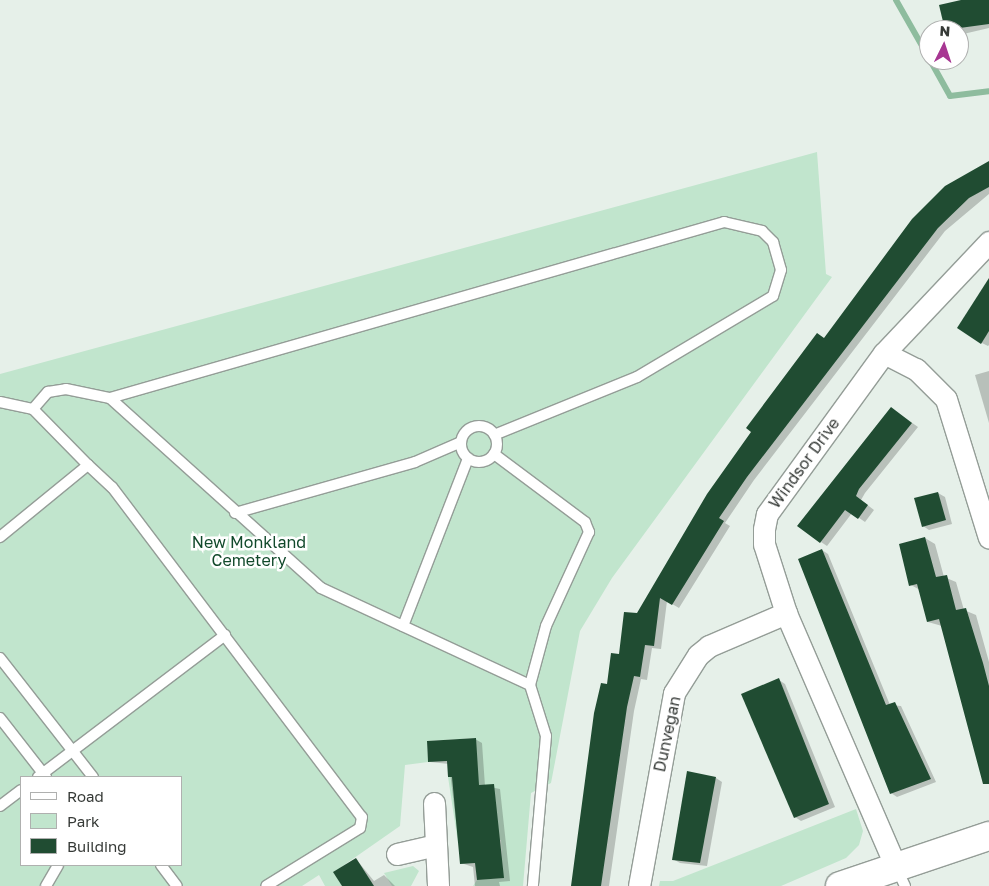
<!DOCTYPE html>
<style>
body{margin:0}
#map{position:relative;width:989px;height:886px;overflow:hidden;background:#e6f0e9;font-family:"Golos Text",sans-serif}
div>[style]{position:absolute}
.green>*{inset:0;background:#c1e5cd}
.shadow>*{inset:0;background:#0003}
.stream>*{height:6px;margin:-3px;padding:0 3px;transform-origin:3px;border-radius:3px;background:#8ebc9e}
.building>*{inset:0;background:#204c32}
.roads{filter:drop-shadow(1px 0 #949d97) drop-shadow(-1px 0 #949d97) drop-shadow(0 1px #949d97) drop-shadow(0 -1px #949d97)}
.lane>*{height:10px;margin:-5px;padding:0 5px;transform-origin:5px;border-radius:5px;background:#fff}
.lane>.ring{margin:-5px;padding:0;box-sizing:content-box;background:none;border:10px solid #fff;border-radius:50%}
.street>*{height:21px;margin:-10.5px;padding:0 10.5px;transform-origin:10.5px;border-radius:10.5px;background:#fff}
.secondary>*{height:28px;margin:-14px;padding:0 14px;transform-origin:14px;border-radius:14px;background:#fff}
span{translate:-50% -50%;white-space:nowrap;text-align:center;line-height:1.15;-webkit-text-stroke:5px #fff;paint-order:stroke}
.street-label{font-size:16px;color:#363a37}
.park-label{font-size:16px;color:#11492b}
.legend{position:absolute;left:20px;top:776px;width:162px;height:90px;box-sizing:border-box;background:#fff;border:1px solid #afb0af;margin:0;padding:6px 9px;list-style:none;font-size:15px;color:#363a37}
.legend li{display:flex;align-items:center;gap:10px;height:25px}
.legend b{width:25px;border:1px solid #afb0af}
.north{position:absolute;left:919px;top:20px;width:50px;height:50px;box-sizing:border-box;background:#fff;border:1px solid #afb0af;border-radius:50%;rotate:4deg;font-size:14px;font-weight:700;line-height:20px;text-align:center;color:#363a37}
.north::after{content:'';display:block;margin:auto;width:18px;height:22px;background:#a73692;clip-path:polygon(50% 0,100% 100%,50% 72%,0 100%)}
</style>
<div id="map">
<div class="green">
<div style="clip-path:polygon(evenodd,817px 152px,826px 274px,832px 277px,612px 578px,580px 631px,551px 783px,531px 793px,523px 886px,473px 886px,477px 880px,503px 878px,501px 840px,458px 843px,448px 777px,478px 775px,475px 738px,427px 741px,428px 762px,405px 765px,400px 826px,334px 872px,342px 886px,325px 886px,319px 875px,302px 886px,0 886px,0 374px,817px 152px,21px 777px,181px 777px,181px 865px,21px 865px,21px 777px)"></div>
<div style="clip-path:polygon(856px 809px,863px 831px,859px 845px,846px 858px,781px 886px,659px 886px,660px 881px,673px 881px)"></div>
<div style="clip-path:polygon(413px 866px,419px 871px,411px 886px,392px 886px,384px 873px)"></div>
</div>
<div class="shadow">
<div style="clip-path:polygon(966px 0,989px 0,989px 28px,959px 35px,959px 30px,946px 30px,941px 6px)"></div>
<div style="clip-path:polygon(989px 162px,989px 194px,945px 231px,754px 480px,725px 523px,730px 526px,679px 608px,667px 601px,661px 649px,652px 648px,647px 680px,641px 679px,634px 711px,609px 886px,572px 886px,608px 686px,637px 615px,825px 339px)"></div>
<div style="clip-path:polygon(989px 285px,989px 345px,988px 346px,982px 343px)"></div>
<div style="clip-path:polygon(989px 371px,989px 423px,975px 375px)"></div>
<div style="clip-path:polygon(891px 408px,918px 427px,865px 493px,861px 500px,874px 510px,865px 522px,852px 513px,827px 546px,821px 542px)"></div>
<div style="clip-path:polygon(938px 493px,945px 497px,952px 524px,929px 530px,923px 526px)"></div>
<div style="clip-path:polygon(925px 538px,935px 544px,944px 577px,956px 582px,964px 610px,976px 615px,989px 662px,989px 771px,942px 626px,928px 622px,920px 590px,911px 585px)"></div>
<div style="clip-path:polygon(822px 550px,828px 554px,890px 705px,901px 706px,936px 782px,897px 797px,891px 793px)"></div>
<div style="clip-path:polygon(779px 680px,785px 684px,835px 807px,801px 821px,795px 817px)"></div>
<div style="clip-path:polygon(475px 739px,482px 743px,485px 786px,500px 789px,510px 881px,499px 882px,500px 886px,475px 886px,473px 867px,461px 863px,449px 764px,430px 762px)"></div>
<div style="clip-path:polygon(716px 778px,722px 782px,707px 866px,680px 863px,673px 859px)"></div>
<div style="clip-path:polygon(356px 859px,374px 881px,384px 875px,395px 886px,344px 886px)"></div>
</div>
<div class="stream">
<div style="left:896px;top:0;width:67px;rotate:60.4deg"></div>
<div style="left:930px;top:60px;width:41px;rotate:60.9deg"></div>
<div style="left:950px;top:96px;width:39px;rotate:-7deg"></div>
</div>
<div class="building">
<div style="clip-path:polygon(961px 0,989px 0,989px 24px,945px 30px,939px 5px)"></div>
<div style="clip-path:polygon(989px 161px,989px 187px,969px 198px,938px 228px,747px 477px,719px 518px,724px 521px,672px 605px,660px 598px,654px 646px,645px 645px,640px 677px,634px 676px,627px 707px,601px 886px,571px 886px,594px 713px,601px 683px,607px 684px,611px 653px,619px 654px,624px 612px,637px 613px,707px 494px,751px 432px,746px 428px,817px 333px,824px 338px,912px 219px,945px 186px)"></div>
<div style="clip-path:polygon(989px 278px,989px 331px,981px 344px,957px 328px)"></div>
<div style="clip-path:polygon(891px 407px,912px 423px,859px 489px,856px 496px,868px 505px,858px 519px,845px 510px,820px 543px,797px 526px)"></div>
<div style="clip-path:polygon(938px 492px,946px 520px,922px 527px,914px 498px)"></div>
<div style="clip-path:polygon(925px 537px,936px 577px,947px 575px,956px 610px,966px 608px,983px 663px,989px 686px,989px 784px,983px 784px,939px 619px,927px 622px,917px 584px,909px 586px,899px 544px)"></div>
<div style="clip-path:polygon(822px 549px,886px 705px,895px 702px,931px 779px,890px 794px,798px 559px)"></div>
<div style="clip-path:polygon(779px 678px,829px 804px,794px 818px,741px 694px)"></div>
<div style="clip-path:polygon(476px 738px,479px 785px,494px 784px,504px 878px,477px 880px,475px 863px,460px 864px,452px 777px,448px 777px,447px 761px,428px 762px,427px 741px)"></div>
<div style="clip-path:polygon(687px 771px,716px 777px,700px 863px,672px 860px)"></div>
<div style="clip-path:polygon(356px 858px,374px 886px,342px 886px,333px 872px)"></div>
</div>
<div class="roads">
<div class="lane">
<div style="left:110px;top:398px;width:639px;rotate:-15.99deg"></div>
<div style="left:724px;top:222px;width:39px;rotate:13deg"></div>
<div style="left:762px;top:231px;width:16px;rotate:45deg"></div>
<div style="left:773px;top:242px;width:29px;rotate:74deg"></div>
<div style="left:781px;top:270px;width:27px;rotate:107deg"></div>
<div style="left:773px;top:296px;width:158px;rotate:149.2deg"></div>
<div style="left:637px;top:377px;width:154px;rotate:157.9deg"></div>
<div style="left:0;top:402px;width:34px;rotate:12deg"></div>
<div style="left:33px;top:409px;width:78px;rotate:45.5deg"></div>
<div style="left:88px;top:465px;width:114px;rotate:140.7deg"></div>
<div style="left:33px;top:409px;width:23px;rotate:-49deg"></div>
<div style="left:48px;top:392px;width:18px;rotate:-9deg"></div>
<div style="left:66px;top:389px;width:45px;rotate:11.6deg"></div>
<div style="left:110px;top:398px;width:284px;rotate:42deg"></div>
<div style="left:321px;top:588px;width:230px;rotate:24.9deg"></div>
<div style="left:530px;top:685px;width:53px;rotate:72.6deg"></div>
<div style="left:546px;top:736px;width:151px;rotate:95deg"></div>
<div class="ring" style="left:461px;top:426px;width:26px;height:26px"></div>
<div style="left:494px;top:454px;width:114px;rotate:36.8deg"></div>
<div style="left:585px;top:522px;width:11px;rotate:68deg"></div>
<div style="left:589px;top:532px;width:103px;rotate:114.6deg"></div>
<div style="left:546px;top:626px;width:61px;rotate:105.2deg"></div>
<div style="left:88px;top:465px;width:33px;rotate:43deg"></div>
<div style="left:112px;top:487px;width:414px;rotate:52.9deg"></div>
<div style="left:362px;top:817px;width:11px;rotate:100deg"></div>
<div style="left:360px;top:828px;width:110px;rotate:148.3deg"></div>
<div style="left:235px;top:513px;width:187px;rotate:-15.8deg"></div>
<div style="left:415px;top:462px;width:50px;rotate:-23.5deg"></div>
<div style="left:403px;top:626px;width:180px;rotate:-68.8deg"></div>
<div style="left:0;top:658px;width:151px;rotate:52deg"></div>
<div style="left:0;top:718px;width:75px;rotate:52.1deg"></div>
<div style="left:38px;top:777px;width:235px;rotate:-37.2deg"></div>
<div style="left:0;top:806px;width:26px;rotate:-37deg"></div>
<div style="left:161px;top:865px;width:26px;rotate:53deg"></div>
<div style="left:897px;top:869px;width:19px;rotate:65deg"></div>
<div style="left:46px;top:886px;width:24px;rotate:-60deg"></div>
</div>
<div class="street">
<div style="left:884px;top:353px;width:36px;rotate:27deg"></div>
<div style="left:916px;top:369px;width:42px;rotate:45deg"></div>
<div style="left:946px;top:399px;width:145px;rotate:72.8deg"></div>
<div style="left:434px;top:803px;width:83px;rotate:87.2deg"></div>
<div style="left:397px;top:854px;width:40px;rotate:-13deg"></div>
<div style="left:895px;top:865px;width:275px;rotate:-113.4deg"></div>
<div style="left:786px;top:613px;width:72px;rotate:-107.7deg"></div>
<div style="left:764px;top:544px;width:15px;rotate:-90deg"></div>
<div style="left:764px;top:529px;width:15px;rotate:-79deg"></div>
<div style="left:767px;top:514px;width:199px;rotate:-54deg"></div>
<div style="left:884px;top:353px;width:153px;rotate:-46.6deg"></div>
<div style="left:639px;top:886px;width:196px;rotate:-79.7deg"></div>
<div style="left:674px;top:693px;width:45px;rotate:-57.7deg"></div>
<div style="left:698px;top:655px;width:14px;rotate:-39deg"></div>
<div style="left:709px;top:646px;width:84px;rotate:-23.2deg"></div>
</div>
<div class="secondary">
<div style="left:840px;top:886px;width:157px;rotate:-18.6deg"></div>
</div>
</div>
<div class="street-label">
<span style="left:804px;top:463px;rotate:-54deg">Windsor Drive</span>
<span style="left:667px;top:734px;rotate:-78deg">Dunvegan</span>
</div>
<div class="park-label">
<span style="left:249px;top:551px">New Monkland<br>Cemetery</span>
</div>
<ul class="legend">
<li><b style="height:6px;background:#fff"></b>Road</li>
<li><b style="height:14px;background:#c1e5cd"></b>Park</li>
<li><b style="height:14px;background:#204c32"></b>Building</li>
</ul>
<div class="north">N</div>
</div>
